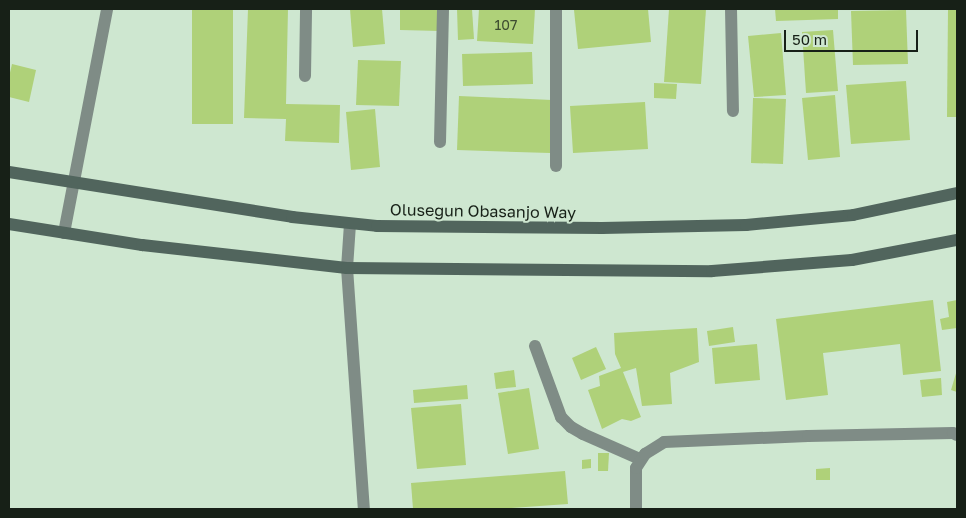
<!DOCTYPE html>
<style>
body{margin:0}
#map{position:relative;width:966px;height:518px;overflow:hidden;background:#cee7d0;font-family:"Golos Text",sans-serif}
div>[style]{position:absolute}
.building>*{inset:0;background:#afd179}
.street>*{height:12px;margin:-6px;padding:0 6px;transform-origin:6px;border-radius:6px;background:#7f8c86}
.secondary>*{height:12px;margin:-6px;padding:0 6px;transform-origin:6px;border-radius:6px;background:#51655d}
span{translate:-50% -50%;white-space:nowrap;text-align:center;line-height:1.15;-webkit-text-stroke:4px #cee7d0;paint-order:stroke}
.number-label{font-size:14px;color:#3d4c30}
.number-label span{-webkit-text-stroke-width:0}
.street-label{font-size:16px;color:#172017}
.frame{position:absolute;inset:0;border:10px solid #172017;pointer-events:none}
.scale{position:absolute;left:784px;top:30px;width:134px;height:22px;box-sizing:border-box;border:2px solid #172017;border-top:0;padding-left:6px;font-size:15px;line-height:18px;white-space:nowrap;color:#172017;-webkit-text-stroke:4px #cee7d0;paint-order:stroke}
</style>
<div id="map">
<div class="building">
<div style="clip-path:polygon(192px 9px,233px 9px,233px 124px,192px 124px)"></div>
<div style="clip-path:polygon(248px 9px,288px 9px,286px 104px,340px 105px,339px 143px,285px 141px,286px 119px,244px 118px)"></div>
<div style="clip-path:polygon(350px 9px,382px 9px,385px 44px,353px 47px)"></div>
<div style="clip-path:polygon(400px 9px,441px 9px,440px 31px,400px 30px)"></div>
<div style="clip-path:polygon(457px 9px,472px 9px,474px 39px,458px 40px)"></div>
<div style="clip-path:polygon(479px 9px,535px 9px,533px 44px,477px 41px)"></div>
<div style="clip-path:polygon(587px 9px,648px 9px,651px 42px,578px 49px,574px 10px)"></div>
<div style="clip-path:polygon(669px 9px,706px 9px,701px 84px,664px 82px)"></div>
<div style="clip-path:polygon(775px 9px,838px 9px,838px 19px,776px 21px)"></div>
<div style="clip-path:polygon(948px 9px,957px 9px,957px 117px,947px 117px)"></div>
<div style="clip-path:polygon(906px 10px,908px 64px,853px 65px,851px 11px)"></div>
<div style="clip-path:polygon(833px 30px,838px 91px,806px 93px,802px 32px)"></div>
<div style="clip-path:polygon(781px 33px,786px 95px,754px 97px,748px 36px)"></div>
<div style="clip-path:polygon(532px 52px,533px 84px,463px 86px,462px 54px)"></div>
<div style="clip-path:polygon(358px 60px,401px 61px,399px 106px,356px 105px)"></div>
<div style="clip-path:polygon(12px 64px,36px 70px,29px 102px,9px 97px,9px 77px)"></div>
<div style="clip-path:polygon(906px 81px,910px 140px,851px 144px,846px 85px)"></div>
<div style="clip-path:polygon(654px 83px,677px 84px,676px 99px,654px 98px)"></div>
<div style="clip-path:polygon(835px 95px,840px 157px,808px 160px,802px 98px)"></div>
<div style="clip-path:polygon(459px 96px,552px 100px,550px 153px,457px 150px)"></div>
<div style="clip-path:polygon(753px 98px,786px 99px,783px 164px,751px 163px)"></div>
<div style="clip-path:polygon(645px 102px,648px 149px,573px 153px,570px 106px)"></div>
<div style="clip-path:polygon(375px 109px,380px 167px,351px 170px,346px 112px)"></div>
<div style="clip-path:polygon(933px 300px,941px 371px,903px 375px,900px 344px,823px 353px,828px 395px,786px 400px,776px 319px)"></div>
<div style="clip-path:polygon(957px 300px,957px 328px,942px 330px,940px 319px,949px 317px,947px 302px)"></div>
<div style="clip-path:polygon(733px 327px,735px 342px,709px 346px,707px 331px)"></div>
<div style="clip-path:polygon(697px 328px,699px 362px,670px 373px,672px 404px,642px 406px,636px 368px,623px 372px,641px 417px,631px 421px,622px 419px,602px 429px,588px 390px,600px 386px,599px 376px,621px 368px,615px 354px,614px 333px)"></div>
<div style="clip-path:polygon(757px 344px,760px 380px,715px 384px,712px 348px)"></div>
<div style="clip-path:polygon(596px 347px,606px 369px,581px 380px,572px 358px)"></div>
<div style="clip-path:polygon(514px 370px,516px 387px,496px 389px,494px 373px)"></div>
<div style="clip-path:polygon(957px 370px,957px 392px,951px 390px)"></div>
<div style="clip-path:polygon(941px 378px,942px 395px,922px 397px,920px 380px)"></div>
<div style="clip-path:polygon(467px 385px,468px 399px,414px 403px,413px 390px)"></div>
<div style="clip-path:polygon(529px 388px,539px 449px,508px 454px,498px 393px)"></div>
<div style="clip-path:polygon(461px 404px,466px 465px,417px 469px,411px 408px)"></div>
<div style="clip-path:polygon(598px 453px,609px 453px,608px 471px,598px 471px)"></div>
<div style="clip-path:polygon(591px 459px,591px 468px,582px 469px,582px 460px)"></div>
<div style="clip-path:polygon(830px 468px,830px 480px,816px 480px,816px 469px)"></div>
<div style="clip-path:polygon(565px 471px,568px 504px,496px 509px,413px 509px,411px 483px)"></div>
</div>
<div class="street">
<div style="left:556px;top:9px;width:157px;rotate:90deg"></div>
<div style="left:731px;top:9px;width:102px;rotate:88.9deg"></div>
<div style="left:305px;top:76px;width:67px;rotate:-89.1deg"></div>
<div style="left:440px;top:142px;width:133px;rotate:-88.7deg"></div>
<div style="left:350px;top:224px;width:44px;rotate:93.9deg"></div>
<div style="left:347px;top:268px;width:242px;rotate:86deg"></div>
<div style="left:64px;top:233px;width:228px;rotate:-79.1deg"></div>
<div style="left:535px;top:346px;width:76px;rotate:69.9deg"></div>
<div style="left:561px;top:417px;width:14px;rotate:45deg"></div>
<div style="left:571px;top:427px;width:14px;rotate:30deg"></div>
<div style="left:583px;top:434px;width:62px;rotate:23.7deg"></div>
<div style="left:636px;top:509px;width:41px;rotate:-90deg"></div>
<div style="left:636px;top:468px;width:17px;rotate:-57deg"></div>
<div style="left:645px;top:454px;width:22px;rotate:-32deg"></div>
<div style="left:664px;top:442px;width:144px;rotate:-2.4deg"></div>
<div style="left:808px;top:436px;width:145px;rotate:-1.2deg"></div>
<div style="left:953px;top:433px;width:4px;rotate:27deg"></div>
</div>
<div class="secondary">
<div style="left:9px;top:172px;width:287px;rotate:9deg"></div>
<div style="left:292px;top:217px;width:85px;rotate:6deg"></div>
<div style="left:377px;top:226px;width:225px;rotate:0.5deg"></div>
<div style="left:602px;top:228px;width:144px;rotate:-1.2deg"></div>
<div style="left:746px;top:225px;width:107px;rotate:-5.3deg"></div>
<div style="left:853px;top:215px;width:106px;rotate:-11.9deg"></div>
<div style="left:9px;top:224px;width:135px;rotate:9deg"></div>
<div style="left:142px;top:245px;width:206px;rotate:6.4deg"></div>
<div style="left:347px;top:268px;width:365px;rotate:0.5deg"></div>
<div style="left:712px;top:271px;width:140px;rotate:-4.5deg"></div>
<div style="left:852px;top:260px;width:107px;rotate:-10.8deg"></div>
</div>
<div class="number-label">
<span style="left:506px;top:25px">107</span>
</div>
<div class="street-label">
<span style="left:483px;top:211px;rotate:1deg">Olusegun Obasanjo Way</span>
</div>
<div class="frame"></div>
<div class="scale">50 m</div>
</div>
